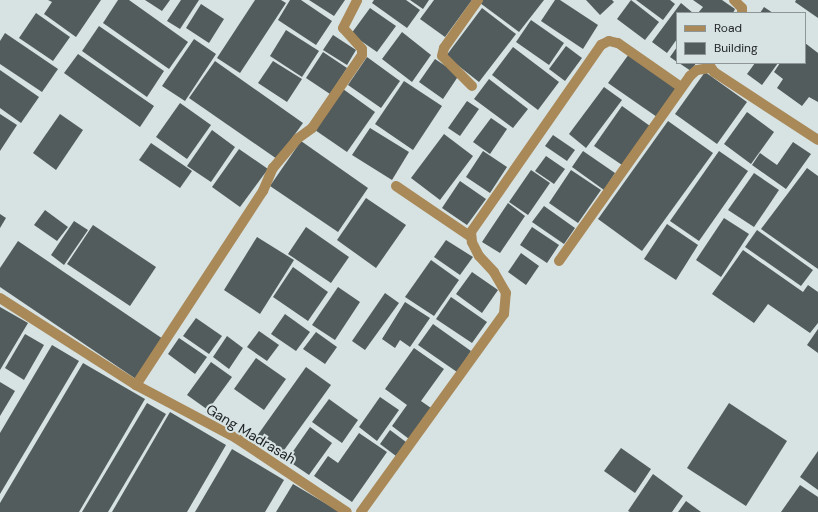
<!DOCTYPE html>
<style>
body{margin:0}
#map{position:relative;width:818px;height:512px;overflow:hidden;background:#d7e2e3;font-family:"DM Sans",sans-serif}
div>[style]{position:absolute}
.building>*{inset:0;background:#525c5d}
.minor>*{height:10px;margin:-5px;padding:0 5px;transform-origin:5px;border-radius:5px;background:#a98958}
span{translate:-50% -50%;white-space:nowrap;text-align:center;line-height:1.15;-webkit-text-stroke:4px #d7e2e3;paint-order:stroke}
.street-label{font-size:14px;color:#212526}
.legend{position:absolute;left:676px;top:12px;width:130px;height:52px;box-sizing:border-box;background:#d7e2e3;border:1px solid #8e9697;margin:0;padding:5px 7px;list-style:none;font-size:12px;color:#212526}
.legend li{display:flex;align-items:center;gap:8px;height:20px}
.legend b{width:20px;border:1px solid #8e9697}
</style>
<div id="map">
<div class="building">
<div style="clip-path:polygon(48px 0,101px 0,76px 37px,44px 14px,52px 2px)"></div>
<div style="clip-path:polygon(118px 0,129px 0,188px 42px,169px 69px,103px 23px)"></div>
<div style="clip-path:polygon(145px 0,170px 0,162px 11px)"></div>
<div style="clip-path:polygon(181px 0,199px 0,180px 29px,167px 21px)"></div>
<div style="clip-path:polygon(255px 0,281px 0,286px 3px,240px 73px,217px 58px)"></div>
<div style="clip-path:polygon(290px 0,301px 0,332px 21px,316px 45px,278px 20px)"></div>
<div style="clip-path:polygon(309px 0,345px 0,334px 16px)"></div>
<div style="clip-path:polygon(374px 0,406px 0,420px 10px,407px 28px,372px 3px)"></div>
<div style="clip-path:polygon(410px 0,429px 0,423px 9px)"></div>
<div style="clip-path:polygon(434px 0,472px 0,445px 37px,420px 19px)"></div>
<div style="clip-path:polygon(483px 0,544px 0,519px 32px,480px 3px)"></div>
<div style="clip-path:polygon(555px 0,560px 0,598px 25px,583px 49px,541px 21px)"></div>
<div style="clip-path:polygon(586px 0,612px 0,614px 2px,600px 15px)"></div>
<div style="clip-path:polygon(631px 0,659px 22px,645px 40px,617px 19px)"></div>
<div style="clip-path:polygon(636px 0,670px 0,675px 4px,663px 20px)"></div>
<div style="clip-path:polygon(693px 0,722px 0,735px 9px,733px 13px,698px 13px,703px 7px)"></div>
<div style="clip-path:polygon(796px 0,818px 0,818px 18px,795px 2px)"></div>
<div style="clip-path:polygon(681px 3px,693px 13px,677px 13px,677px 39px,667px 53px,652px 42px)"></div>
<div style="clip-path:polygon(201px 4px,224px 19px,209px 43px,186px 28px)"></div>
<div style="clip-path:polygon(764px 7px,773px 13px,760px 13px)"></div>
<div style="clip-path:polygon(370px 8px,396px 26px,377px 52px,351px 34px)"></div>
<div style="clip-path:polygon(482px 8px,516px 34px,479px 82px,446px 56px)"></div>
<div style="clip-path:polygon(36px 13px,70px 37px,53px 61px,19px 38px)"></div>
<div style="clip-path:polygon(531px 20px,564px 43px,549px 65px,516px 42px)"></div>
<div style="clip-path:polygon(99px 26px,164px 71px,147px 97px,82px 51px)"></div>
<div style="clip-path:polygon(286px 30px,319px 51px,302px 77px,270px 56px)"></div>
<div style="clip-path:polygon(402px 32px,431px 55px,412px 82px,382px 59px)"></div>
<div style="clip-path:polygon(5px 33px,58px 69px,42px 92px,0 64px,0 41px)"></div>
<div style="clip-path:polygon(333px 35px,356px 50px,347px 65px,323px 50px)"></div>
<div style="clip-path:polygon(194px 39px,216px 54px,185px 101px,162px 86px)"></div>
<div style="clip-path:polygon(805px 43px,818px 53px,818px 102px,809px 97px,802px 106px,777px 88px,783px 79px,774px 72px,780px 63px,805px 63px)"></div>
<div style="clip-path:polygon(566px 46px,582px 58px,565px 81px,549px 69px)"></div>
<div style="clip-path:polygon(513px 47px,559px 82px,538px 110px,492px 75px)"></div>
<div style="clip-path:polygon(677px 47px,677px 62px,670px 57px)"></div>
<div style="clip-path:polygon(323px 52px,347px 68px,330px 94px,306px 78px)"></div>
<div style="clip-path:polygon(78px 54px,154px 106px,140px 127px,64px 73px)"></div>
<div style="clip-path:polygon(629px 54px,677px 88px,657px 117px,608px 83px)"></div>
<div style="clip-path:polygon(367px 57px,400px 81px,381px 108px,348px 85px)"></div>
<div style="clip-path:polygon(435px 59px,459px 75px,443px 99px,419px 82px)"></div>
<div style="clip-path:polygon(215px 61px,303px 123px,277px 159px,189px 98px)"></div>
<div style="clip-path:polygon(273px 61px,302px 79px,287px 102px,258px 83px)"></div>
<div style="clip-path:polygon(679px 63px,696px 63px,691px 71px)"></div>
<div style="clip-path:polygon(755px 63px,778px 63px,762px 85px,747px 74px)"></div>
<div style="clip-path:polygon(0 70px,39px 97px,21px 123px,0 108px)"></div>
<div style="clip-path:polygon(705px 72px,747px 102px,717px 144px,675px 114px)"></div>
<div style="clip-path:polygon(489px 79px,528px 109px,513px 128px,474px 99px)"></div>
<div style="clip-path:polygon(404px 81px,442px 106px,413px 150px,375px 124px)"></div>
<div style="clip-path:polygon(604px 87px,622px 100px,586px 148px,569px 134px)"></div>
<div style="clip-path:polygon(343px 89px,375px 112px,347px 152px,315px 130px)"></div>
<div style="clip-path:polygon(467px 101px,479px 109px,460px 136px,448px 128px)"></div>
<div style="clip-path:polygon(180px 103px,211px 125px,187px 159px,156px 137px)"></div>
<div style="clip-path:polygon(622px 106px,650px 126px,622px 165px,594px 146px)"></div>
<div style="clip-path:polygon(747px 112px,774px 132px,751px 164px,724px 144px)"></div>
<div style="clip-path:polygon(0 114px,17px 125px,0 151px)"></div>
<div style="clip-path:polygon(60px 114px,83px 130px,56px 170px,33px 153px)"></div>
<div style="clip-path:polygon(491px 118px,507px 129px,490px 154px,473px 142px)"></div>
<div style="clip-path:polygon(668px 121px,713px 153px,642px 251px,598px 219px)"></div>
<div style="clip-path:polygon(370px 128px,409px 152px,392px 180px,352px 155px)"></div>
<div style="clip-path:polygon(212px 130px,235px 147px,211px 182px,187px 166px)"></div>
<div style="clip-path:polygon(444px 134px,473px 156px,440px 200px,411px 178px)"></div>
<div style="clip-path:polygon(553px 135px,575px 150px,567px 161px,545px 146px)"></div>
<div style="clip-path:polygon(301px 141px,368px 188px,338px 232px,270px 186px)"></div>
<div style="clip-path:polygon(793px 142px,811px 154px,786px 189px,752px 165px,760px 153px,777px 165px)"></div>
<div style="clip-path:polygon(151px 143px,192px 171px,180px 188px,139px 160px)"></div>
<div style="clip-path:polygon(239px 149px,268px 169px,240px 207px,212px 187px)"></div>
<div style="clip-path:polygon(483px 151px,507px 167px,490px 193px,466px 177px)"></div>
<div style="clip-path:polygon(583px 151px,615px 173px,604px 190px,572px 167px)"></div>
<div style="clip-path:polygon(719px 151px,748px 171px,699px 241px,670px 221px)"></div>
<div style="clip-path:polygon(546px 156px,565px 169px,554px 184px,535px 171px)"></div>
<div style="clip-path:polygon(807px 168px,818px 176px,818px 269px,761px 229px)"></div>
<div style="clip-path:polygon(531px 170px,550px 183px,528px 215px,509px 202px)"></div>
<div style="clip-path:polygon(571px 170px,601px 190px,578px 223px,549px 203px)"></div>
<div style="clip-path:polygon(754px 173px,779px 190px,754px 227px,728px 210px)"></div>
<div style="clip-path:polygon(460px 181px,486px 199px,467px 225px,442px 208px)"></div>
<div style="clip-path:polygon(366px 198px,406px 225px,376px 268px,337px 240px)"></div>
<div style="clip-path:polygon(508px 203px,525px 216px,500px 253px,482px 242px)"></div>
<div style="clip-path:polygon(544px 206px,575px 228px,564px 244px,532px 222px)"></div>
<div style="clip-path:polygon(45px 210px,68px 227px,57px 241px,34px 225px)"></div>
<div style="clip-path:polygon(0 214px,6px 218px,0 228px)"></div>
<div style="clip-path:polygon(724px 218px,749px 234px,721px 277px,696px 260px)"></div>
<div style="clip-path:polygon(74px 221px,88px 230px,64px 265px,51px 255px)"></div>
<div style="clip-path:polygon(667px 224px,698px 245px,676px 280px,644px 259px)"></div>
<div style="clip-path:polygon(93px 225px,156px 267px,130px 306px,67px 264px)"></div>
<div style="clip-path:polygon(306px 227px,349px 257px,331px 283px,288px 254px)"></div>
<div style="clip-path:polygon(532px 227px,559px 245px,547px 263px,520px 245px)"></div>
<div style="clip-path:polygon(757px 230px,813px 270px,801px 286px,745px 247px)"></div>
<div style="clip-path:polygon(257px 237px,294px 260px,260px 314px,224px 290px)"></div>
<div style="clip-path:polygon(446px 240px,473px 257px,460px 275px,434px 257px)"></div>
<div style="clip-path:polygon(18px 241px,163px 339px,136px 379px,0 287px,0 268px)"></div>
<div style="clip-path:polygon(743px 250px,803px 292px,808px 285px,818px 292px,818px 323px,810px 333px,768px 304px,754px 323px,712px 294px)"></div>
<div style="clip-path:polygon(521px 253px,539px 266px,526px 285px,508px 272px)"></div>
<div style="clip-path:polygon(431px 260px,459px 280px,434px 316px,405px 297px)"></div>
<div style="clip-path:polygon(293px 267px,328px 292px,308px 321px,273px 297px)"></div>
<div style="clip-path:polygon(472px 272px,498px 290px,482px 313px,456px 294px)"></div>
<div style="clip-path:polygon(338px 287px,360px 302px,335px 340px,312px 325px)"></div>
<div style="clip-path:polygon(385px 293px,399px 303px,365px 350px,352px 341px)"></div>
<div style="clip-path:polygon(451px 297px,487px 322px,472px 343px,436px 319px)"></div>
<div style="clip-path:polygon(405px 302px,430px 318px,410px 347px,400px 340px,395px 348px,382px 339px)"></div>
<div style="clip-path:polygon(0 307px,28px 323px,0 370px)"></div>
<div style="clip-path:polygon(285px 314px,310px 332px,296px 351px,271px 334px)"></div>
<div style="clip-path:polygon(196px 318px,222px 336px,209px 354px,183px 336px)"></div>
<div style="clip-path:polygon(433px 324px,471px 351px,457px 372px,418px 345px)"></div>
<div style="clip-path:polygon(818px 329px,818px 353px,807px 345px)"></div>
<div style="clip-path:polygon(259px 331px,279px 345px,267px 361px,247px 347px)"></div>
<div style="clip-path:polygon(316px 332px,337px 347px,325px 364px,303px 349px)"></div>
<div style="clip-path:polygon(25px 334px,44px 345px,24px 380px,5px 368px)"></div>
<div style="clip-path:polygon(227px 336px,243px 348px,229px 369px,213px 357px)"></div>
<div style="clip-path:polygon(179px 338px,207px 357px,195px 374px,168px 354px)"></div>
<div style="clip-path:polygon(52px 345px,79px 361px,0 494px,0 433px)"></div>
<div style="clip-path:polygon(414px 348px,444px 369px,421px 401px,431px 408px,409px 439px,392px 426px,407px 405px,385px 389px)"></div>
<div style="clip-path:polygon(256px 358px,286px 379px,264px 410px,234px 389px)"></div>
<div style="clip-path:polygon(211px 362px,232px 377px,208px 410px,187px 395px)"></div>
<div style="clip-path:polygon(83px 363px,145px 399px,79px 512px,0 512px,0 503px)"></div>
<div style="clip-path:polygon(306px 367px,331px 385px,282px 453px,257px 436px)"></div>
<div style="clip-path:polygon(0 382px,15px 391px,0 416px)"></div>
<div style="clip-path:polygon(380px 397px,399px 410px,377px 441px,359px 427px)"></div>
<div style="clip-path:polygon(329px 399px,358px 420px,342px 443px,312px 422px)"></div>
<div style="clip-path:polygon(147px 403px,166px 414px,108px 512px,82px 512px)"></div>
<div style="clip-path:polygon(729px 403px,787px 441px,746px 506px,687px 468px)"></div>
<div style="clip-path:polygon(170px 412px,226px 445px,187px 512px,112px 512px)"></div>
<div style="clip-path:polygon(310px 427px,332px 443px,309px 475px,287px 460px)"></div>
<div style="clip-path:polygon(390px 430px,406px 442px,396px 456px,380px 444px)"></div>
<div style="clip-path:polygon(359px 433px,387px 452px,352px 502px,314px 476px,328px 456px,338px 463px)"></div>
<div style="clip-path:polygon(621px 448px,651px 469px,635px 493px,604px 471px)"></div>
<div style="clip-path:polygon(232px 449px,284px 480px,265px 512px,195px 512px)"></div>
<div style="clip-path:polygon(818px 451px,818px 490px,800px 477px)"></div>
<div style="clip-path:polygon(653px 474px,683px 496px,672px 512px,630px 512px,628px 511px)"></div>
<div style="clip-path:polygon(293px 484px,340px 512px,276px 512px)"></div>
<div style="clip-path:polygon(800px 485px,818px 497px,818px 512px,781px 512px)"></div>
<div style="clip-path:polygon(686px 501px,701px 512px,678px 512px)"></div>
</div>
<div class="minor">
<div style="left:734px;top:0;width:11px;rotate:45deg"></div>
<div style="left:742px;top:8px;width:5px;rotate:90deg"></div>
<div style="left:708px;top:63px;width:11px;rotate:56deg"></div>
<div style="left:714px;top:72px;width:124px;rotate:33.2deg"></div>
<div style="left:472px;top:86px;width:42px;rotate:-135deg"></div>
<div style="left:442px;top:56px;width:8px;rotate:-76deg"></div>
<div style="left:444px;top:48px;width:59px;rotate:-54.7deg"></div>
<div style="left:396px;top:186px;width:91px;rotate:34.2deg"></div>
<div style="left:559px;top:261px;width:227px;rotate:-54.7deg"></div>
<div style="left:690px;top:76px;width:9px;rotate:-41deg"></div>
<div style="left:697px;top:70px;width:13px;rotate:-9deg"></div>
<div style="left:0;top:298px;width:161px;rotate:32.6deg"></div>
<div style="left:136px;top:385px;width:113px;rotate:27.9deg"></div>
<div style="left:236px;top:438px;width:133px;rotate:33.7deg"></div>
<div style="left:136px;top:385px;width:232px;rotate:-56.8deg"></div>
<div style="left:263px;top:191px;width:25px;rotate:-67deg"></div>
<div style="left:273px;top:168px;width:38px;rotate:-50deg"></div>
<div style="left:297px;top:139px;width:19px;rotate:-36deg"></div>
<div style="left:312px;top:128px;width:88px;rotate:-55.6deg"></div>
<div style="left:362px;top:55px;width:6px;rotate:-90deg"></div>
<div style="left:362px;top:49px;width:28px;rotate:-132deg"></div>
<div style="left:343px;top:28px;width:31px;rotate:-63deg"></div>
<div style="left:361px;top:512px;width:244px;rotate:-54.2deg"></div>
<div style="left:504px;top:314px;width:21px;rotate:-85deg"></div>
<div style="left:506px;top:293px;width:24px;rotate:-120deg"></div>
<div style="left:494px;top:272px;width:22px;rotate:-133deg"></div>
<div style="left:479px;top:256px;width:16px;rotate:-117deg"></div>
<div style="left:472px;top:242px;width:10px;rotate:-96deg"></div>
<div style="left:471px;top:232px;width:228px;rotate:-55.2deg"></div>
<div style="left:601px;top:45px;width:9px;rotate:-27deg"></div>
<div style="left:609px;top:41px;width:9px;rotate:13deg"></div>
<div style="left:618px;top:43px;width:77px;rotate:34.9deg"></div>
</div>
<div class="street-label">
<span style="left:251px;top:434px;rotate:31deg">Gang Madrasah</span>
</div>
<ul class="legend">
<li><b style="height:5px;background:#a98958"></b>Road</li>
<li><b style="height:11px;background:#525c5d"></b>Building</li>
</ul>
</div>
